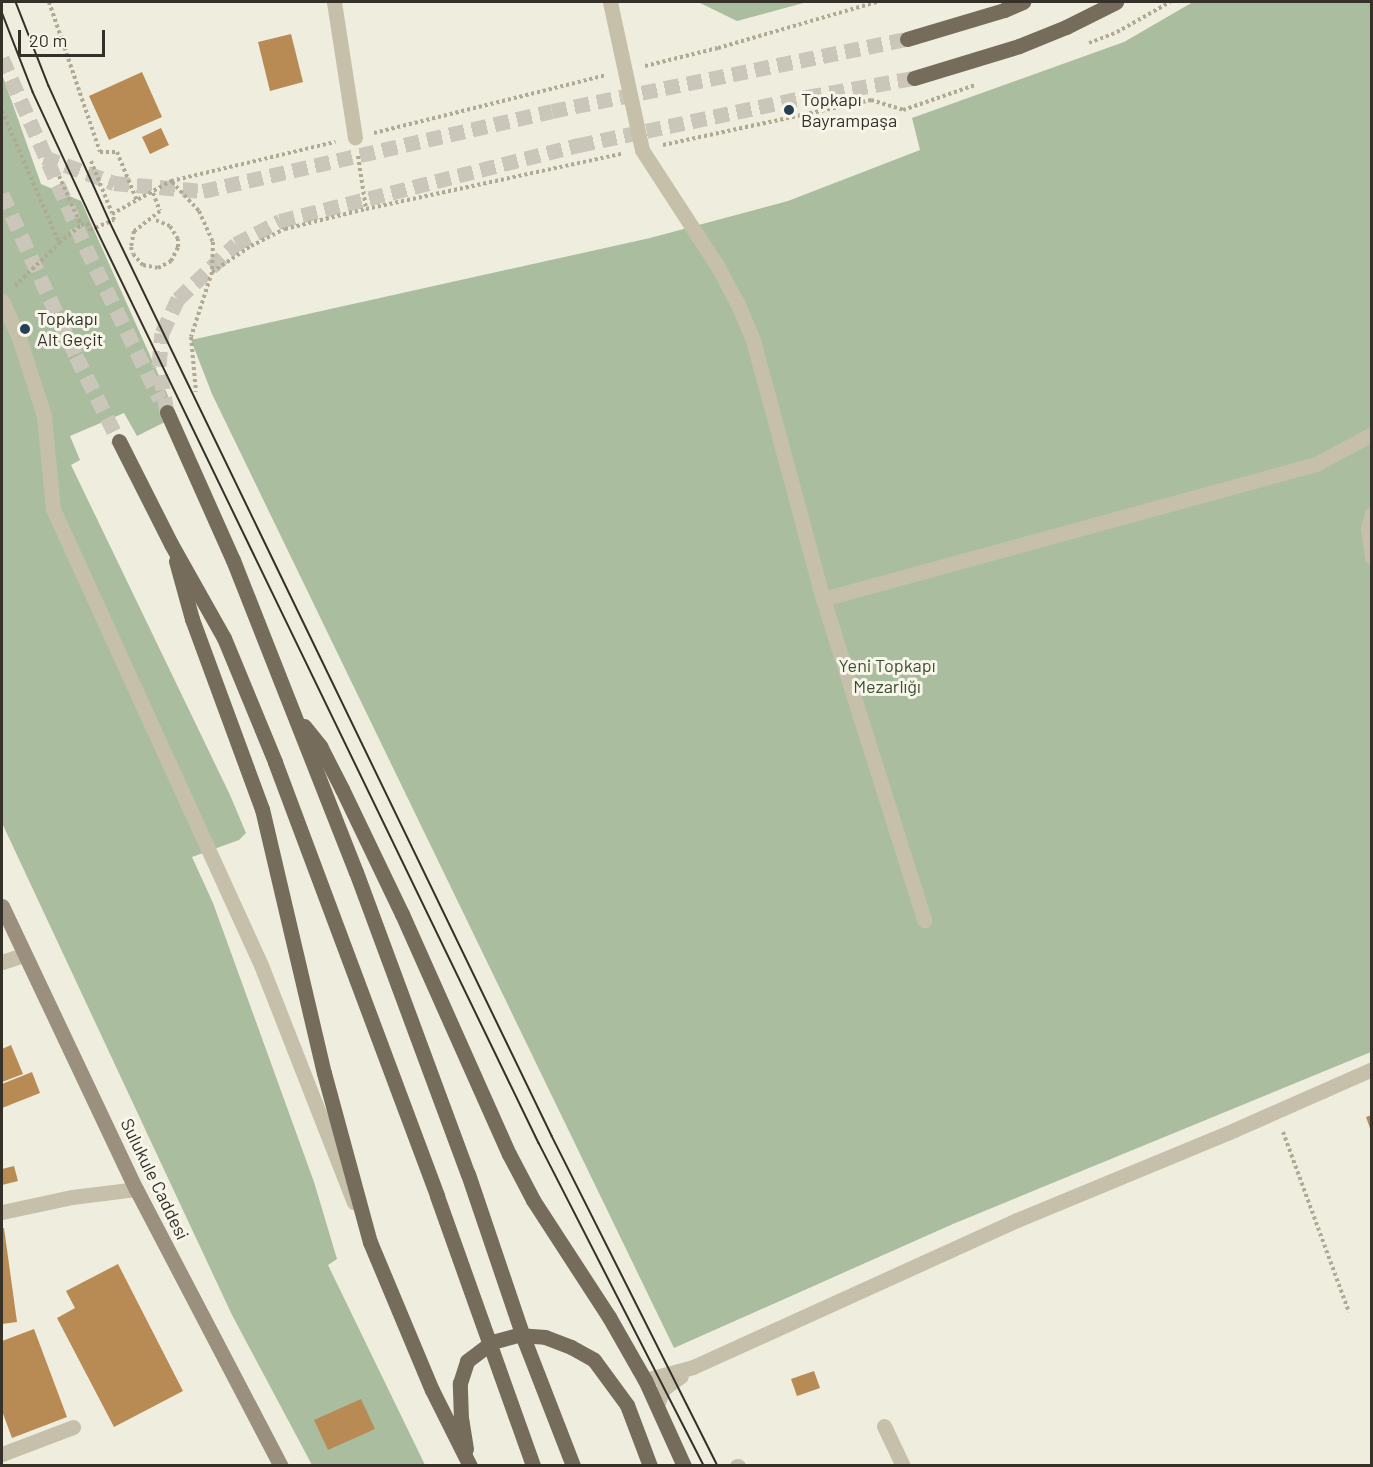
<!DOCTYPE html>
<meta charset="utf-8">
<style>
body{margin:0}
#map{position:relative;width:1373px;height:1467px;overflow:hidden;background:#efedde;font-family:Barlow,sans-serif}
div>[style]{position:absolute}
.green>*{inset:0;background:#aabd9f}
.building>*{inset:0;background:#b88b54}
.primary-tunnel>*{height:15px;margin-top:-7.5px;transform-origin:0;background:repeating-linear-gradient(90deg,#cac7ba 0 15px,transparent 0 23px)}
.path>*{height:4px;margin-top:-2px;transform-origin:0;background:repeating-linear-gradient(90deg,#b0a993 0 3px,transparent 0 6px)}
.lane>*{height:15px;margin:-7.5px;padding:0 7.5px;transform-origin:7.5px;border-radius:7.5px;background:#c6c0ab}
.street>*{height:15px;margin:-7.5px;padding:0 7.5px;transform-origin:7.5px;border-radius:7.5px;background:#c6c0ab}
.secondary>*{height:15px;margin:-7.5px;padding:0 7.5px;transform-origin:7.5px;border-radius:7.5px;background:#9a907d}
.primary>*{height:15px;margin:-7.5px;padding:0 7.5px;transform-origin:7.5px;border-radius:7.5px;background:#756c5c}
.tram>*{height:1.5px;margin:-0.75px;padding:0 0.75px;transform-origin:0.75px;border-radius:0.75px;background:#353129}
.dots>*{width:16px;height:16px;translate:-50% -50%;box-sizing:border-box;border:3px solid #f8f6ea;border-radius:50%}
span{translate:-50% -50%;white-space:nowrap;text-align:center;line-height:1.15;-webkit-text-stroke:6px #f8f6ea;paint-order:stroke}
.poi-label{font-size:18px;color:#353129}
.left{translate:0 -50%;text-align:left}
.park-label{font-size:18px;color:#3a5030}
.street-label{font-size:18px;color:#353129}
.frame{position:absolute;inset:0;border:3px solid #353129;pointer-events:none}
.scale{position:absolute;left:18px;top:30px;width:87px;height:27px;box-sizing:border-box;border:3px solid #353129;border-top:0;padding-left:8px;font-size:18px;line-height:21px;white-space:nowrap;color:#353129;-webkit-text-stroke:4px #f8f6ea;paint-order:stroke}
</style>
<div id="map">
<div class="green">
<div style="clip-path:polygon(698px 2px,807px 2px,737px 21px)"></div>
<div style="clip-path:polygon(1193px 2px,1371px 2px,1371px 1052px,953px 1224px,674px 1348px,212px 394px,191px 340px,650px 238px,788px 201px,920px 150px,912px 118px,1124px 42px)"></div>
<div style="clip-path:polygon(2px 74px,41px 184px,81px 201px,177px 416px,137px 436px,124px 413px,70px 436px,80px 460px,71px 465px,230px 795px,246px 833px,239px 840px,192px 857px,213px 903px,314px 1182px,337px 1259px,328px 1265px,425px 1465px,312px 1465px,232px 1315px,2px 823px)"></div>
</div>
<div class="building">
<div style="clip-path:polygon(291px 34px,303px 82px,270px 91px,258px 42px)"></div>
<div style="clip-path:polygon(142px 72px,162px 117px,109px 140px,89px 96px)"></div>
<div style="clip-path:polygon(161px 128px,169px 145px,150px 154px,142px 137px)"></div>
<div style="clip-path:polygon(11px 1045px,23px 1074px,2px 1082px,2px 1049px)"></div>
<div style="clip-path:polygon(32px 1072px,40px 1093px,2px 1108px,2px 1084px)"></div>
<div style="clip-path:polygon(1372px 1115px,1372px 1131px,1371px 1131px,1366px 1117px)"></div>
<div style="clip-path:polygon(14px 1166px,18px 1181px,2px 1185px,2px 1169px)"></div>
<div style="clip-path:polygon(2px 1228px,4px 1228px,17px 1322px,2px 1324px)"></div>
<div style="clip-path:polygon(118px 1264px,183px 1391px,114px 1427px,57px 1318px,75px 1308px,66px 1291px)"></div>
<div style="clip-path:polygon(34px 1329px,67px 1417px,12px 1438px,2px 1411px,2px 1341px)"></div>
<div style="clip-path:polygon(814px 1371px,820px 1388px,797px 1396px,791px 1379px)"></div>
<div style="clip-path:polygon(361px 1399px,375px 1429px,328px 1450px,314px 1420px)"></div>
</div>
<div class="primary-tunnel">
<div style="left:2px;top:58px;width:208px;rotate:66.1deg"></div>
<div style="left:86px;top:248px;width:168px;rotate:63.9deg"></div>
<div style="left:44px;top:157px;width:75px;rotate:20.4deg"></div>
<div style="left:114px;top:183px;width:89px;rotate:5.1deg"></div>
<div style="left:203px;top:191px;width:358px;rotate:-12.9deg"></div>
<div style="left:552px;top:111px;width:362px;rotate:-11.5deg"></div>
<div style="left:2px;top:194px;width:178px;rotate:65.4deg"></div>
<div style="left:76px;top:356px;width:95px;rotate:63.2deg"></div>
<div style="left:167px;top:412px;width:47px;rotate:-99.9deg"></div>
<div style="left:159px;top:366px;width:33px;rotate:-85deg"></div>
<div style="left:162px;top:333px;width:38px;rotate:-65deg"></div>
<div style="left:178px;top:299px;width:80px;rotate:-43.5deg"></div>
<div style="left:236px;top:244px;width:50px;rotate:-27.6deg"></div>
<div style="left:280px;top:221px;width:309px;rotate:-14.3deg"></div>
<div style="left:579px;top:145px;width:233px;rotate:-11.9deg"></div>
<div style="left:807px;top:97px;width:109px;rotate:-10.1deg"></div>
</div>
<div class="path">
<div style="left:49px;top:2px;width:158px;rotate:71.2deg"></div>
<div style="left:100px;top:152px;width:17px"></div>
<div style="left:117px;top:152px;width:53px;rotate:67.8deg"></div>
<div style="left:1089px;top:43px;width:30px;rotate:-21deg"></div>
<div style="left:1117px;top:32px;width:61px;rotate:-29.5deg"></div>
<div style="left:645px;top:66px;width:75px;rotate:-13.9deg"></div>
<div style="left:718px;top:48px;width:165px;rotate:-16.2deg"></div>
<div style="left:2px;top:111px;width:144px;rotate:66.6deg"></div>
<div style="left:374px;top:133px;width:239px;rotate:-14deg"></div>
<div style="left:663px;top:145px;width:213px;rotate:-12.2deg"></div>
<div style="left:871px;top:100px;width:34px;rotate:17deg"></div>
<div style="left:903px;top:110px;width:76px;rotate:-19.1deg"></div>
<div style="left:358px;top:156px;width:54px;rotate:81.4deg"></div>
<div style="left:91px;top:161px;width:56px;rotate:68deg"></div>
<div style="left:59px;top:176px;width:54px;rotate:65.8deg"></div>
<div style="left:172px;top:182px;width:40px;rotate:47deg"></div>
<div style="left:199px;top:211px;width:34px;rotate:66deg"></div>
<div style="left:213px;top:242px;width:30px;rotate:92deg"></div>
<div style="left:212px;top:272px;width:68px;rotate:107.9deg"></div>
<div style="left:191px;top:337px;width:55px;rotate:84.8deg"></div>
<div style="left:153px;top:193px;width:19px;rotate:69deg"></div>
<div style="left:160px;top:211px;width:33px;rotate:142deg"></div>
<div style="left:134px;top:231px;width:16px;rotate:101deg"></div>
<div style="left:131px;top:247px;width:7px;rotate:74deg"></div>
<div style="left:133px;top:254px;width:15px;rotate:48deg"></div>
<div style="left:143px;top:265px;width:15px;rotate:11deg"></div>
<div style="left:158px;top:268px;width:15px;rotate:-28deg"></div>
<div style="left:171px;top:261px;width:16px;rotate:-63deg"></div>
<div style="left:178px;top:247px;width:8px;rotate:-90deg"></div>
<div style="left:178px;top:239px;width:15px;rotate:-122deg"></div>
<div style="left:170px;top:226px;width:16px;rotate:-158deg"></div>
<div style="left:212px;top:272px;width:47px;rotate:-33.7deg"></div>
<div style="left:251px;top:246px;width:38px;rotate:-27deg"></div>
<div style="left:285px;top:229px;width:83px;rotate:-13.9deg"></div>
<div style="left:366px;top:209px;width:261px;rotate:-12.2deg"></div>
<div style="left:15px;top:286px;width:62px;rotate:-44.3deg"></div>
<div style="left:59px;top:243px;width:28px;rotate:-39deg"></div>
<div style="left:81px;top:225px;width:6px;rotate:-18deg"></div>
<div style="left:87px;top:223px;width:8px;rotate:67deg"></div>
<div style="left:90px;top:230px;width:26px;rotate:-23deg"></div>
<div style="left:114px;top:220px;width:6px;rotate:-108deg"></div>
<div style="left:112px;top:214px;width:68px;rotate:-29.2deg"></div>
<div style="left:171px;top:181px;width:169px;rotate:-13.4deg"></div>
<div style="left:1283px;top:1132px;width:192px;rotate:69.9deg"></div>
</div>
<div class="lane">
<div style="left:334px;top:2px;width:137px;rotate:81.2deg"></div>
<div style="left:610px;top:2px;width:151px;rotate:77.8deg"></div>
<div style="left:642px;top:150px;width:140px;rotate:57deg"></div>
<div style="left:718px;top:267px;width:40px;rotate:62deg"></div>
<div style="left:737px;top:302px;width:41px;rotate:67.2deg"></div>
<div style="left:753px;top:340px;width:268px;rotate:74.9deg"></div>
<div style="left:823px;top:599px;width:337px;rotate:72.5deg"></div>
<div style="left:2px;top:301px;width:41px;rotate:65.3deg"></div>
<div style="left:19px;top:338px;width:82px;rotate:72.2deg"></div>
<div style="left:44px;top:416px;width:93px;rotate:84.5deg"></div>
<div style="left:53px;top:509px;width:501px;rotate:65.48deg"></div>
<div style="left:261px;top:965px;width:255px;rotate:68.6deg"></div>
<div style="left:1372px;top:514px;width:15px;rotate:106deg"></div>
<div style="left:1368px;top:528px;width:29px;rotate:82deg"></div>
<div style="left:823px;top:599px;width:511px;rotate:-15.31deg"></div>
<div style="left:1316px;top:464px;width:64px;rotate:-28.2deg"></div>
<div style="left:645px;top:1380px;width:50px;rotate:-15.2deg"></div>
<div style="left:693px;top:1367px;width:356px;rotate:-24.4deg"></div>
<div style="left:1017px;top:1220px;width:235px;rotate:-22.5deg"></div>
<div style="left:1234px;top:1130px;width:151px;rotate:-23.8deg"></div>
<div style="left:657px;top:1405px;width:17px;rotate:-69deg"></div>
<div style="left:663px;top:1389px;width:22px;rotate:-36deg"></div>
<div style="left:884px;top:1426px;width:44px;rotate:64.6deg"></div>
<div style="left:737px;top:1466px;width:1px"></div>
</div>
<div class="street">
<div style="left:2px;top:962px;width:22px;rotate:-18deg"></div>
<div style="left:2px;top:1212px;width:72px;rotate:-12.1deg"></div>
<div style="left:72px;top:1197px;width:64px;rotate:-7.1deg"></div>
<div style="left:2px;top:1454px;width:76px;rotate:-20.8deg"></div>
</div>
<div class="secondary">
<div style="left:2px;top:906px;width:313px;rotate:64.7deg"></div>
<div style="left:136px;top:1189px;width:313px;rotate:62.4deg"></div>
</div>
<div class="primary">
<div style="left:907px;top:39px;width:101px;rotate:-16.6deg"></div>
<div style="left:1004px;top:10px;width:21px;rotate:-23deg"></div>
<div style="left:914px;top:78px;width:110px;rotate:-16.9deg"></div>
<div style="left:1019px;top:46px;width:51px;rotate:-22deg"></div>
<div style="left:1066px;top:27px;width:56px;rotate:-26.6deg"></div>
<div style="left:167px;top:412px;width:162px;rotate:66deg"></div>
<div style="left:233px;top:560px;width:335px;rotate:68.5deg"></div>
<div style="left:356px;top:872px;width:322px;rotate:69.7deg"></div>
<div style="left:468px;top:1174px;width:177px;rotate:71.3deg"></div>
<div style="left:525px;top:1342px;width:133px;rotate:68.8deg"></div>
<div style="left:119px;top:441px;width:115px;rotate:63.2deg"></div>
<div style="left:171px;top:544px;width:108px;rotate:60.6deg"></div>
<div style="left:224px;top:638px;width:134px;rotate:67.6deg"></div>
<div style="left:275px;top:762px;width:463px;rotate:69.5deg"></div>
<div style="left:437px;top:1196px;width:287px;rotate:70.4deg"></div>
<div style="left:176px;top:561px;width:60px;rotate:74.6deg"></div>
<div style="left:192px;top:619px;width:202px;rotate:69.8deg"></div>
<div style="left:262px;top:809px;width:271px;rotate:76.8deg"></div>
<div style="left:324px;top:1073px;width:175px;rotate:74.8deg"></div>
<div style="left:370px;top:1242px;width:160px;rotate:67.3deg"></div>
<div style="left:432px;top:1390px;width:85px;rotate:63.4deg"></div>
<div style="left:304px;top:726px;width:26px;rotate:51deg"></div>
<div style="left:320px;top:746px;width:48px;rotate:62.9deg"></div>
<div style="left:342px;top:789px;width:139px;rotate:64.4deg"></div>
<div style="left:402px;top:914px;width:263px;rotate:66deg"></div>
<div style="left:509px;top:1154px;width:52px;rotate:62.4deg"></div>
<div style="left:533px;top:1200px;width:140px;rotate:57deg"></div>
<div style="left:609px;top:1317px;width:73px;rotate:60.3deg"></div>
<div style="left:645px;top:1380px;width:94px;rotate:65.6deg"></div>
<div style="left:466px;top:1449px;width:30px;rotate:-99deg"></div>
<div style="left:461px;top:1419px;width:36px;rotate:-92deg"></div>
<div style="left:460px;top:1383px;width:23px;rotate:-72deg"></div>
<div style="left:467px;top:1361px;width:31px;rotate:-37deg"></div>
<div style="left:492px;top:1342px;width:27px;rotate:-15deg"></div>
<div style="left:518px;top:1335px;width:27px;rotate:4deg"></div>
<div style="left:545px;top:1337px;width:28px;rotate:21deg"></div>
<div style="left:571px;top:1347px;width:26px;rotate:29deg"></div>
<div style="left:594px;top:1360px;width:56px;rotate:53.7deg"></div>
<div style="left:627px;top:1405px;width:65px;rotate:69.3deg"></div>
</div>
<div class="tram">
<div style="left:16px;top:2px;width:90px;rotate:68.6deg"></div>
<div style="left:49px;top:86px;width:149px;rotate:65.8deg"></div>
<div style="left:110px;top:222px;width:1015px;rotate:64.19deg"></div>
<div style="left:552px;top:1136px;width:369px;rotate:63.3deg"></div>
<div style="left:2px;top:12px;width:86px;rotate:68.8deg"></div>
<div style="left:33px;top:92px;width:150px;rotate:65.1deg"></div>
<div style="left:96px;top:228px;width:1017px;rotate:64.17deg"></div>
<div style="left:539px;top:1143px;width:363px;rotate:62.9deg"></div>
</div>
<div class="dots">
<div style="left:789px;top:110px;background:#244052"></div>
<div style="left:25px;top:329px;background:#244052"></div>
</div>
<div class="poi-label">
<span class="left" style="left:801px;top:110px">Topkapı<br>Bayrampaşa</span>
<span class="left" style="left:37px;top:329px">Topkapı<br>Alt Geçit</span>
</div>
<div class="park-label">
<span style="left:887px;top:676px">Yeni Topkapı<br>Mezarlığı</span>
</div>
<div class="street-label">
<span style="left:155px;top:1179px;rotate:64deg">Sulukule Caddesi</span>
</div>
<div class="frame"></div>
<div class="scale">20 m</div>
</div>
